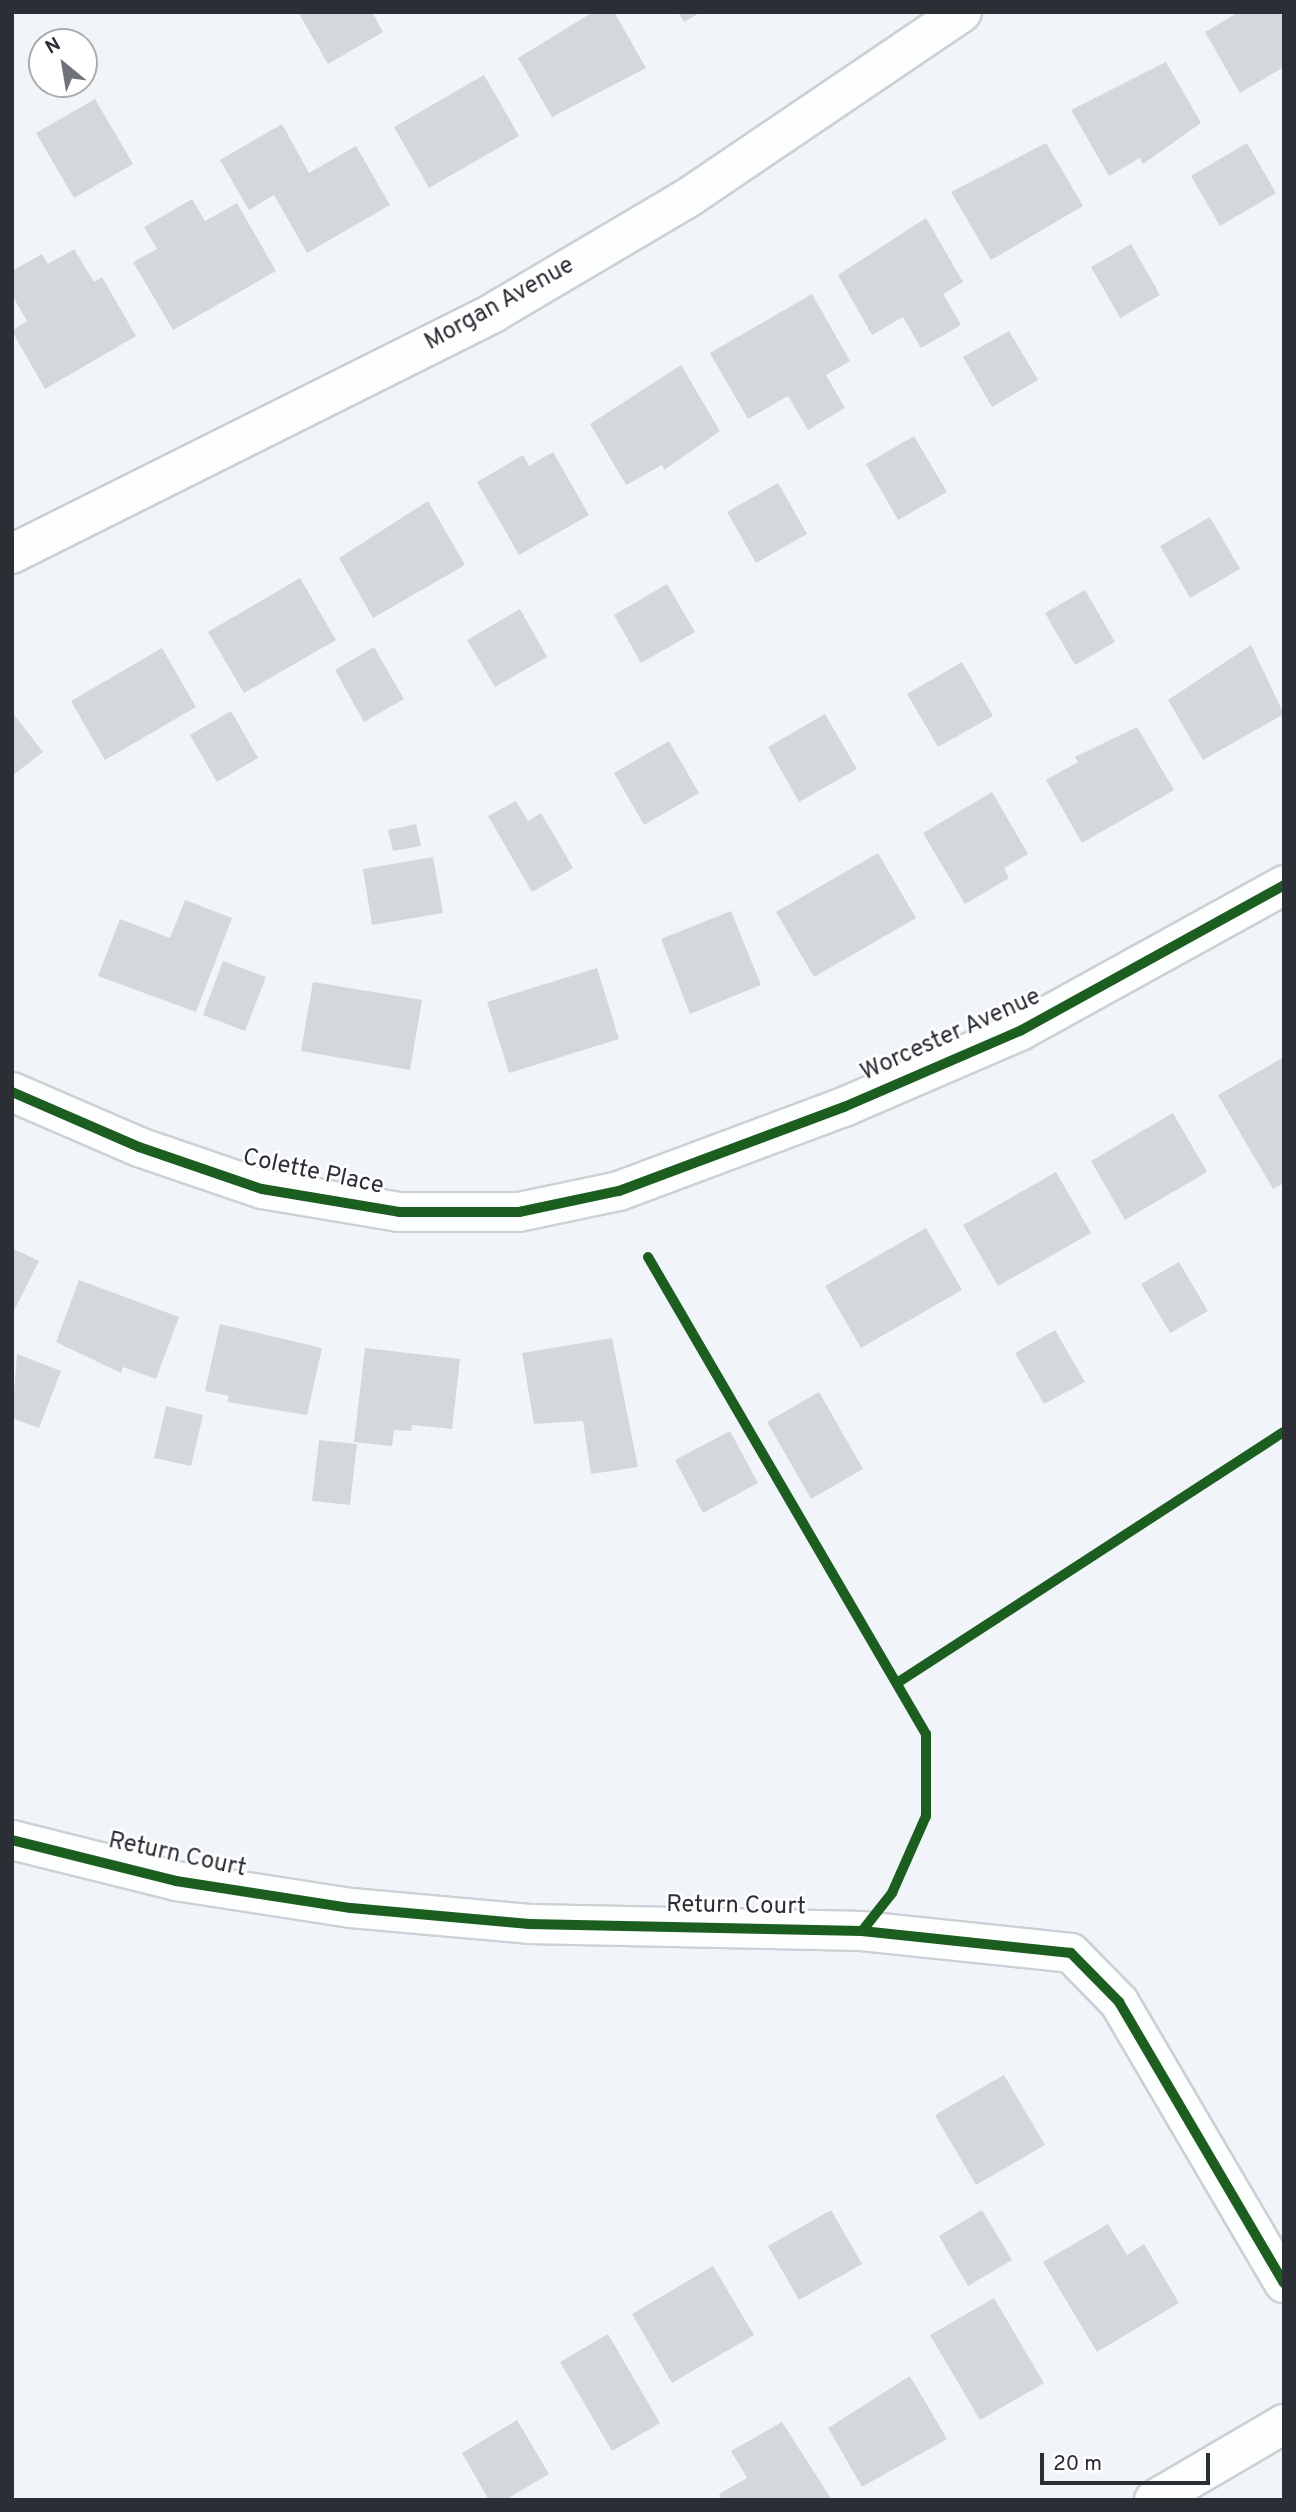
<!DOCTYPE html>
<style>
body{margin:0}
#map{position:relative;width:1296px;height:2512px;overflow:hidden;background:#f1f5fa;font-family:Overpass,sans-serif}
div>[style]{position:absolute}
.building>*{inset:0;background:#d4d8dd}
.roads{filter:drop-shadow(2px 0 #ccd1d6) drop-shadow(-2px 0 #ccd1d6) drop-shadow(0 2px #ccd1d6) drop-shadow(0 -2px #ccd1d6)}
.minor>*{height:38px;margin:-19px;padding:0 19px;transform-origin:19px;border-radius:19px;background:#fdfefe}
.cycleway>*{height:10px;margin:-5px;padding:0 5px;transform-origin:5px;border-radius:5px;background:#1b5e20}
span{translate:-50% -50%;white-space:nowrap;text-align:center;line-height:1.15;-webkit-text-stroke:5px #fff;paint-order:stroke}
.street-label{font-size:24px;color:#2b2f35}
.frame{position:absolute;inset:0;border:14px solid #2b2f35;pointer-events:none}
.north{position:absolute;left:28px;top:28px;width:70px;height:70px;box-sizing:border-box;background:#fff;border:2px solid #aaacae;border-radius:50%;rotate:330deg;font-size:19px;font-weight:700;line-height:28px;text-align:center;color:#2b2f35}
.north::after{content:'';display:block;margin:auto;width:24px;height:32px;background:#70747a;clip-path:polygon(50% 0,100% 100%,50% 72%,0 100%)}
.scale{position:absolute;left:1040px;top:2453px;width:170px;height:32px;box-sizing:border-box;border:4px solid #2b2f35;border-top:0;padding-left:9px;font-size:21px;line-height:24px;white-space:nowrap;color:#2b2f35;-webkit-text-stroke:5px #fff;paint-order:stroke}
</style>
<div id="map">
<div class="building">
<div style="clip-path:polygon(298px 12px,372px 12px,383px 32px,328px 64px)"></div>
<div style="clip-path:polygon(593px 12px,614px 12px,646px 68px,552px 117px,518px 58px)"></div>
<div style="clip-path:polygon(678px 12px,701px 12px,684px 22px)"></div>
<div style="clip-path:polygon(1239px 12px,1284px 12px,1284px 67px,1240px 93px,1205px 32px)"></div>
<div style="clip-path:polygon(1166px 62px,1201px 123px,1143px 164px,1140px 158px,1109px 176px,1071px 110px)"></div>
<div style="clip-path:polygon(484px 75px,519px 136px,429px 188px,394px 127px)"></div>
<div style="clip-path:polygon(95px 99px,133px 164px,74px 198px,36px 133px)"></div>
<div style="clip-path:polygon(282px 124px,309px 173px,356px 146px,390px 205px,307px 253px,274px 195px,249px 210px,220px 160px)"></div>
<div style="clip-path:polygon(1046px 143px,1083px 206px,991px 260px,951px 192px)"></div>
<div style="clip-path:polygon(1247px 143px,1276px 193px,1220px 226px,1191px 176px)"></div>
<div style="clip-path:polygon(192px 199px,205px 221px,237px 203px,276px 271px,173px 330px,133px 262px,157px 249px,144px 227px)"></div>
<div style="clip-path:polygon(926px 218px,963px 282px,943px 294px,961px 325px,921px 348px,903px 317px,872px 335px,838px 275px)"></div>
<div style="clip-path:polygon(1131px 244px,1160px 295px,1120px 318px,1091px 267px)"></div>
<div style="clip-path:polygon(74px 249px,94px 282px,102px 277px,136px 336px,45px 389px,12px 331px,27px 321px,12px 295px,12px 271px,42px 254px,48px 264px)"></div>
<div style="clip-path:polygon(812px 294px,850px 361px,826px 375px,845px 408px,808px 430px,788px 396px,748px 419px,710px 353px)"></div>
<div style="clip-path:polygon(1009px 331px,1038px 380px,992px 407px,963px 357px)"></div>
<div style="clip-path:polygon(681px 365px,720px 431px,664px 470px,662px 465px,626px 485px,590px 424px)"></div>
<div style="clip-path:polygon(914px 436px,947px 492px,898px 520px,866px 464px)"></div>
<div style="clip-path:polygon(553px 452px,589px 515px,519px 555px,477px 482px,523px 455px,529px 466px)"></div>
<div style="clip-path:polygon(778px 483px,807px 534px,756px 563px,727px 512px)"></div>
<div style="clip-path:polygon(428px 501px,465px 565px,373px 618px,339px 558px)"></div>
<div style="clip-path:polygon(1210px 517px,1240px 569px,1190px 598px,1160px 546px)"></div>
<div style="clip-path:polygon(300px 578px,336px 640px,244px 693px,208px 632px)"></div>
<div style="clip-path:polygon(667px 584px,695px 632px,641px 663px,614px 615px)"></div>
<div style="clip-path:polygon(1085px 590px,1115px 642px,1075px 665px,1045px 613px)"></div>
<div style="clip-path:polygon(520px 609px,547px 657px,495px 687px,467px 640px)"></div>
<div style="clip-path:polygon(1251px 645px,1284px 714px,1203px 760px,1168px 700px)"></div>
<div style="clip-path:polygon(374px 647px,404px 699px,364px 722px,335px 670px)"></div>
<div style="clip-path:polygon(162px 648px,196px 707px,105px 760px,71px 701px)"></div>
<div style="clip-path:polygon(962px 662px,993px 716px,938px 747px,907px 694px)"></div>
<div style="clip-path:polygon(231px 711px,258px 758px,217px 782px,190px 735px)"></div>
<div style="clip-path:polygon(12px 712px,43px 752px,12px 776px)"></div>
<div style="clip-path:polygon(825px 714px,857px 769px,799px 802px,768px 747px)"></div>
<div style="clip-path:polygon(1137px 727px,1174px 790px,1082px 843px,1046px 780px,1078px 762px,1075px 757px)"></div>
<div style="clip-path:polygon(669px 741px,699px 793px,644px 825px,614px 773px)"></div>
<div style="clip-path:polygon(992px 792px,1028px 854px,1004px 868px,1009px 878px,965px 904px,923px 833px)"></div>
<div style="clip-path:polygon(516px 801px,528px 821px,541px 813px,573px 868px,532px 892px,488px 816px)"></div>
<div style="clip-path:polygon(416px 824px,421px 846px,393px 851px,388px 830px)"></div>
<div style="clip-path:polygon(878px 853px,916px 918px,814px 977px,776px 912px)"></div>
<div style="clip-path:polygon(433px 857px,443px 913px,372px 925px,363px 869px)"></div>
<div style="clip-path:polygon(185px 900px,232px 918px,196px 1012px,98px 976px,120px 919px,170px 938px)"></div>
<div style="clip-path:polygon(731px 911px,761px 985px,690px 1014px,661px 939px)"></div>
<div style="clip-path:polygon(223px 961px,266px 977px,245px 1031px,203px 1015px)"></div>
<div style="clip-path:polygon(597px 968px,619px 1039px,509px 1073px,487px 1002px)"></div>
<div style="clip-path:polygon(313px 982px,422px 1000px,410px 1070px,301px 1051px)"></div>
<div style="clip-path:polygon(1284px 1057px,1284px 1183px,1273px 1189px,1218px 1095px)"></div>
<div style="clip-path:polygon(1173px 1113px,1207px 1172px,1125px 1220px,1091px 1161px)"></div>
<div style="clip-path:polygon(1056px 1172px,1091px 1233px,998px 1286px,963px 1225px)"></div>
<div style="clip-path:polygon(926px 1228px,962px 1290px,861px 1348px,825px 1286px)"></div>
<div style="clip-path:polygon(12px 1248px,39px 1261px,12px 1315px)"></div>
<div style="clip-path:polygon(1179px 1262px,1208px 1311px,1170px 1333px,1141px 1284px)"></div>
<div style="clip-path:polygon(79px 1280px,179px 1317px,156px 1379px,123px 1367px,121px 1373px,56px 1342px)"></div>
<div style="clip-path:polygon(220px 1324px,322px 1348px,307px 1415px,227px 1402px,229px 1396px,205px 1391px)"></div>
<div style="clip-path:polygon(1055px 1330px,1085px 1382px,1044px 1404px,1015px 1353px)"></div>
<div style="clip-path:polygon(612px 1338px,638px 1467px,591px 1474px,583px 1421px,534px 1424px,522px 1353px)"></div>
<div style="clip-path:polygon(365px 1348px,460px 1359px,452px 1429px,412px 1425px,411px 1431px,394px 1430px,392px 1446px,354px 1442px)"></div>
<div style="clip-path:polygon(17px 1354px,61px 1371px,39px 1428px,12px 1418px)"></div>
<div style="clip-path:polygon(819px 1392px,863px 1469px,811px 1499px,767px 1422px)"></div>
<div style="clip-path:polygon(166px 1406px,203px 1415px,191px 1466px,154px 1458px)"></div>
<div style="clip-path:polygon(730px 1431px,758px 1483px,703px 1513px,675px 1460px)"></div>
<div style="clip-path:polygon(319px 1440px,357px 1444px,350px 1505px,312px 1501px)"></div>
<div style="clip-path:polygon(1004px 2075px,1045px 2145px,976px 2185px,935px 2115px)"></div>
<div style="clip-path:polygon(831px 2210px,862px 2264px,799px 2300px,768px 2246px)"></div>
<div style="clip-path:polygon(982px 2210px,1012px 2260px,968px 2286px,939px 2236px)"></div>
<div style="clip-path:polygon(1108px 2224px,1127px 2255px,1144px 2244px,1179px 2303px,1097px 2352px,1043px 2262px)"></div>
<div style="clip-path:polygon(713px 2266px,754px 2335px,672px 2383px,632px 2314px)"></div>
<div style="clip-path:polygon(994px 2298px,1044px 2383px,980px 2420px,930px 2335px)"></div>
<div style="clip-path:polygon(608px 2334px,660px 2423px,612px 2451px,560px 2362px)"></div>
<div style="clip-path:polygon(910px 2376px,947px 2439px,862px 2487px,828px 2428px)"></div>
<div style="clip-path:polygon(517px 2420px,549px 2474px,505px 2500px,489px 2500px,462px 2453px)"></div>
<div style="clip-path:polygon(782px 2422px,832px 2500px,722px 2500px,719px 2494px,747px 2478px,731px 2451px)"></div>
</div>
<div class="roads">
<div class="minor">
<div style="left:12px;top:554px;width:538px;rotate:-26.61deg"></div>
<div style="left:493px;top:313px;width:224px;rotate:-30.6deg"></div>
<div style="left:686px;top:199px;width:333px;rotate:-34.1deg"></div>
<div style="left:12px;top:1092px;width:138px;rotate:23.4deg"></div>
<div style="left:139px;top:1147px;width:130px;rotate:18.9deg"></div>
<div style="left:262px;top:1189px;width:139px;rotate:9.5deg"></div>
<div style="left:399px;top:1212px;width:120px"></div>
<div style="left:519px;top:1212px;width:102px;rotate:-11.9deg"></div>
<div style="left:619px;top:1191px;width:240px;rotate:-20.5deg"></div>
<div style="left:844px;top:1107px;width:192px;rotate:-23.4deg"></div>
<div style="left:1020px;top:1031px;width:302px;rotate:-28.9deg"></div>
<div style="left:12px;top:1840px;width:169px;rotate:14deg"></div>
<div style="left:176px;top:1881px;width:177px;rotate:8.8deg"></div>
<div style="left:351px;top:1908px;width:179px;rotate:5.1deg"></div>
<div style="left:529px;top:1924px;width:333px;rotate:1.2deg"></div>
<div style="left:862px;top:1931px;width:210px;rotate:6deg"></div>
<div style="left:1071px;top:1953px;width:69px;rotate:45.6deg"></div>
<div style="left:1119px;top:2002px;width:326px;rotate:59.6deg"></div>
<div style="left:1154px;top:2500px;width:151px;rotate:-30.3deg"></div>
</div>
</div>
<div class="cycleway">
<div style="left:12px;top:1092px;width:138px;rotate:23.4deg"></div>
<div style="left:139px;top:1147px;width:130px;rotate:18.9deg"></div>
<div style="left:262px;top:1189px;width:139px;rotate:9.5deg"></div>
<div style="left:399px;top:1212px;width:120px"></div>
<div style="left:519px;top:1212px;width:102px;rotate:-11.9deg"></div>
<div style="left:619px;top:1191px;width:240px;rotate:-20.5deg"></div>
<div style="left:844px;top:1107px;width:192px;rotate:-23.4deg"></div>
<div style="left:1020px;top:1031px;width:302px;rotate:-28.9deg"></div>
<div style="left:648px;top:1257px;width:552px;rotate:59.77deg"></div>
<div style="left:926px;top:1734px;width:82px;rotate:90deg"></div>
<div style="left:926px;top:1816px;width:84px;rotate:113.8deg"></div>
<div style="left:892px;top:1893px;width:48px;rotate:128.3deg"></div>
<div style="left:897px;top:1683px;width:461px;rotate:-33deg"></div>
<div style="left:12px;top:1840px;width:169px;rotate:14deg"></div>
<div style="left:176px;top:1881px;width:177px;rotate:8.8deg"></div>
<div style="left:351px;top:1908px;width:179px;rotate:5.1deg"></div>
<div style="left:529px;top:1924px;width:333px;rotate:1.2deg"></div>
<div style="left:862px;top:1931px;width:210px;rotate:6deg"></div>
<div style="left:1071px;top:1953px;width:69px;rotate:45.6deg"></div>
<div style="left:1119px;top:2002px;width:326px;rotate:59.6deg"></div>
</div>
<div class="street-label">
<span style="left:500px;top:305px;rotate:-29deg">Morgan Avenue</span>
<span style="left:951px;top:1036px;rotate:-24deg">Worcester Avenue</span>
<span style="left:313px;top:1173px;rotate:12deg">Colette Place</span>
<span style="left:177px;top:1856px;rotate:12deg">Return Court</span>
<span style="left:736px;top:1907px;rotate:1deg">Return Court</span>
</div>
<div class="frame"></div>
<div class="north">N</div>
<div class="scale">20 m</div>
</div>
